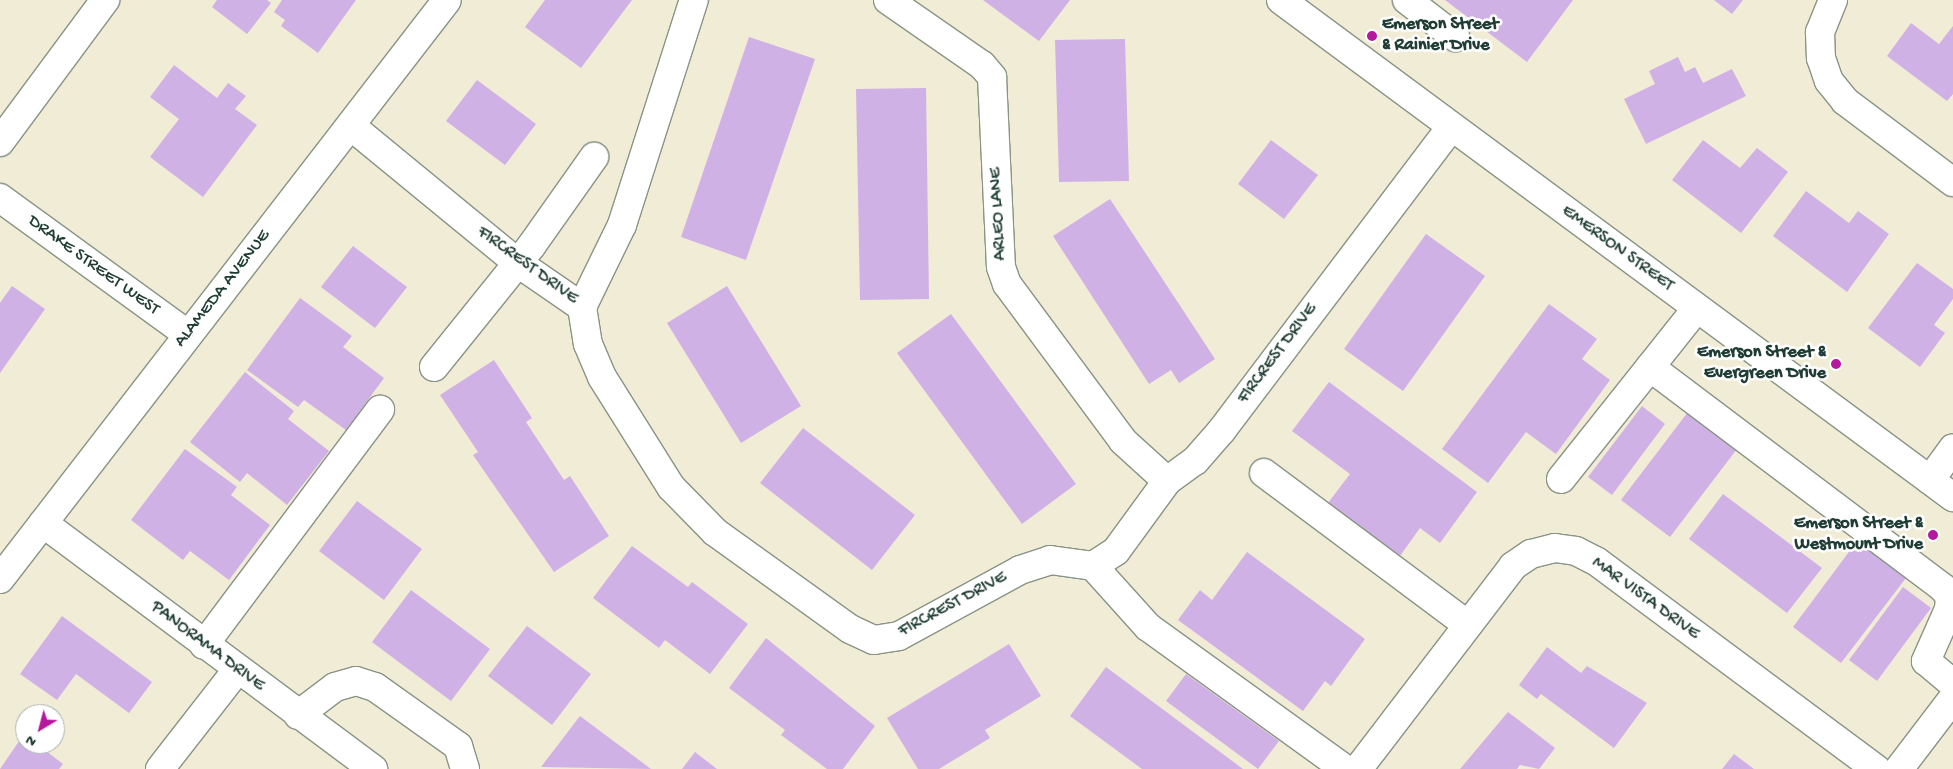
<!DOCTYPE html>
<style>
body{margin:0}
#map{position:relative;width:1953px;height:769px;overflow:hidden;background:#f1ecd6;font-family:"Gochi Hand",sans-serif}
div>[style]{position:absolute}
.building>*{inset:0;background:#d0b1e6}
.roads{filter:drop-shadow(1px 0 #889485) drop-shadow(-1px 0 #889485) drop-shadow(0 1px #889485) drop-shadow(0 -1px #889485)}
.minor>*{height:28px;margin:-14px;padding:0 14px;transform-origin:14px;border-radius:14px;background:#fff}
.major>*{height:28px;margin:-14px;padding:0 14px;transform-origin:14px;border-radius:14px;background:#fff}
.dots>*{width:14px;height:14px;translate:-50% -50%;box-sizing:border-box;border:2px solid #fff;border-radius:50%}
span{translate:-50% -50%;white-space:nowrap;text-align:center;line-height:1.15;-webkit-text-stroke:5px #fff;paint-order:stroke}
.poi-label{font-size:18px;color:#1f3d34;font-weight:700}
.left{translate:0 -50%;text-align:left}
.right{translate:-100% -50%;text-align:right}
.street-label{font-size:18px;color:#1f3d34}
.north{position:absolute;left:15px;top:704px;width:50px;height:50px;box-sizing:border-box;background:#fff;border:1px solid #a5b1ae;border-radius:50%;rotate:217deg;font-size:14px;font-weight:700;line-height:20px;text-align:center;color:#1f3d34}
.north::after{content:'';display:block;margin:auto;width:18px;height:22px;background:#b5179e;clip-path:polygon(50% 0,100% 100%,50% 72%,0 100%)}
</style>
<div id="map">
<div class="building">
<div style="clip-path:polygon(217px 0,267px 0,271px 3px,247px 34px,212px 7px)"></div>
<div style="clip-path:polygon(282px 0,356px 0,318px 53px,281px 26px,285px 20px,274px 12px)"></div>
<div style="clip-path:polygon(545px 0,632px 0,581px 68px,525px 27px)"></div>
<div style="clip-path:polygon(983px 0,1070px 0,1039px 41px)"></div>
<div style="clip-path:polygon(1445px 0,1573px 0,1527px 62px)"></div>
<div style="clip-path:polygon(1714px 0,1743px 0,1732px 14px)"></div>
<div style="clip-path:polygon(1911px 23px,1939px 44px,1953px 26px,1953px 94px,1947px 101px,1887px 56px)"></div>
<div style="clip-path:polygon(749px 37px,815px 59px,746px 260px,681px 237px)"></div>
<div style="clip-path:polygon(1125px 39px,1129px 181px,1059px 182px,1055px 40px)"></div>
<div style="clip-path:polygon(1678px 57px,1685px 72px,1695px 67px,1703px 83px,1732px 69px,1746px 96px,1646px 144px,1624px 99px,1655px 84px,1649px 71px)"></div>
<div style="clip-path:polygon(174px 65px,217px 98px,228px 83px,246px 96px,235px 109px,257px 125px,203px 197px,150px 157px,179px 119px,150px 97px)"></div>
<div style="clip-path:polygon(477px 80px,536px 124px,505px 165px,446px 121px)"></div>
<div style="clip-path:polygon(926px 88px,929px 299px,860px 300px,856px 89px)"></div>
<div style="clip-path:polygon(1271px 140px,1318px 175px,1284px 219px,1238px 184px)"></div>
<div style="clip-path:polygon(1703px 140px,1740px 168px,1757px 148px,1788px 172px,1741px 233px,1672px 180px)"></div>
<div style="clip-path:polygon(1806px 191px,1849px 223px,1858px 211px,1889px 234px,1847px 292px,1773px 236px)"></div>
<div style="clip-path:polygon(1110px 199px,1215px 359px,1179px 383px,1171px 370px,1149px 384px,1053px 236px)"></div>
<div style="clip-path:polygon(1426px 234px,1485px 276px,1403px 391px,1344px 349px)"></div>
<div style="clip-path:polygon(353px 246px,407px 287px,375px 328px,321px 287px)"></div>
<div style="clip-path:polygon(1917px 263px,1953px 289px,1953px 299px,1934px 325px,1945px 333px,1920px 367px,1868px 328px)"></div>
<div style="clip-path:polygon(12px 286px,45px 309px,0 373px,0 303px)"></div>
<div style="clip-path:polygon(727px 286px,801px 406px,741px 443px,667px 323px)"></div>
<div style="clip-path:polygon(300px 298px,352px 336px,343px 347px,384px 378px,346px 430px,304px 400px,298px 407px,247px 370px)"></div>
<div style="clip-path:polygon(1549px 304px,1597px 339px,1582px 359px,1610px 380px,1556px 454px,1526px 432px,1488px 483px,1442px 449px)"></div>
<div style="clip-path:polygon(951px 314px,1076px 484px,1022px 524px,897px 353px)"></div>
<div style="clip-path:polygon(494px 360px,532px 418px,526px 422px,564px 480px,570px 476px,609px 536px,554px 572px,473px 455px,478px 452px,440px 395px)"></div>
<div style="clip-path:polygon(245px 372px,294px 411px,288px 419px,329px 451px,287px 505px,247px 473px,240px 482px,190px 442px)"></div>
<div style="clip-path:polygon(1329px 382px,1477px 492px,1440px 543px,1420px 528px,1400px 556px,1328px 503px,1350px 474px,1292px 431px)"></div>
<div style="clip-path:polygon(1642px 406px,1665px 424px,1612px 495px,1588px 477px)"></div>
<div style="clip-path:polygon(1691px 408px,1740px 445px,1670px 537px,1621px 500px)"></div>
<div style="clip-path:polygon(803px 428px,915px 515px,872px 570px,760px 483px)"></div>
<div style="clip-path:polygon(185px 449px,237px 487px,231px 495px,270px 525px,229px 580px,190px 551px,183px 560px,131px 520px)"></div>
<div style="clip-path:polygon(1723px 494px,1822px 568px,1787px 613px,1689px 539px)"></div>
<div style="clip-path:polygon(357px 501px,422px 549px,384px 600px,319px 551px)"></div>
<div style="clip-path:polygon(1860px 537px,1909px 574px,1841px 663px,1793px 627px)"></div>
<div style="clip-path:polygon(632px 546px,688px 587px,692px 582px,748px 624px,710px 674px,665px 640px,659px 648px,593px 598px)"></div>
<div style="clip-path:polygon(1247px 552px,1365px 639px,1331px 686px,1325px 681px,1303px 711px,1178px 620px,1200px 590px,1212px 600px)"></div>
<div style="clip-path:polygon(1903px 587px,1931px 608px,1877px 681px,1849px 660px)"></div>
<div style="clip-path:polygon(411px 590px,490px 649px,451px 701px,372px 642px)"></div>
<div style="clip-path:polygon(62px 616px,152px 682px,129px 713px,76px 674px,57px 700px,20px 674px)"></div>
<div style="clip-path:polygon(527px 626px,591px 674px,552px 725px,488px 676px)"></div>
<div style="clip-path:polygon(766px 638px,875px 726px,843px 769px,827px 769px,781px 735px,785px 730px,729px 688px)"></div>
<div style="clip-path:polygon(1009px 644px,1041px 696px,985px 730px,990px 738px,939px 769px,918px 769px,887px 718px)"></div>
<div style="clip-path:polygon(1547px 647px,1581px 673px,1587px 666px,1647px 703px,1614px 748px,1541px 694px,1537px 699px,1519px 685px)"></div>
<div style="clip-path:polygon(1106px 667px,1243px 769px,1142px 769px,1070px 716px)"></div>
<div style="clip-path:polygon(1186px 674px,1279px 741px,1258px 769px,1166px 701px)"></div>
<div style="clip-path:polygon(1508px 712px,1555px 748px,1539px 769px,1520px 765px,1517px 769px,1460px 769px)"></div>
<div style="clip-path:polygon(580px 716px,651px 769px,541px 767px)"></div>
<div style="clip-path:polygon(24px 734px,25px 744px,37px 744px,63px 764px,59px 769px,0 769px)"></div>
<div style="clip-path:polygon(695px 752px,717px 769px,682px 769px)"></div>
<div style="clip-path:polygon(1734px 754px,1754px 769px,1722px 769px)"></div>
</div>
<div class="roads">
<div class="minor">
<div style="left:888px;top:0;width:114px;rotate:34.7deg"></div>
<div style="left:982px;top:65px;width:16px;rotate:50deg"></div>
<div style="left:992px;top:77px;width:190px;rotate:87.3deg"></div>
<div style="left:1001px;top:267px;width:18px;rotate:71deg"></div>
<div style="left:1007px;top:284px;width:195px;rotate:53.5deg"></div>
<div style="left:1123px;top:441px;width:59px;rotate:42.3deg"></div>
<div style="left:1407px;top:0;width:61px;rotate:37.6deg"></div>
<div style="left:1833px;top:0;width:35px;rotate:112deg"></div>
<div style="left:1820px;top:32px;width:26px;rotate:88deg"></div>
<div style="left:1821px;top:58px;width:24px;rotate:71deg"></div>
<div style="left:1829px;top:81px;width:26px;rotate:51deg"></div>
<div style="left:1845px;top:101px;width:135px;rotate:36.9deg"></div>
<div style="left:351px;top:126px;width:216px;rotate:39.4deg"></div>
<div style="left:518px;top:263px;width:78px;rotate:34.5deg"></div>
<div style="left:582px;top:307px;width:37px;rotate:81deg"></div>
<div style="left:588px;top:344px;width:36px;rotate:67deg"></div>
<div style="left:602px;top:377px;width:130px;rotate:57.9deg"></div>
<div style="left:671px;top:487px;width:63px;rotate:45.6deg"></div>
<div style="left:715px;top:532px;width:166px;rotate:35.7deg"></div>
<div style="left:850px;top:629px;width:26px;rotate:25deg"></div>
<div style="left:874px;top:640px;width:25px;rotate:-9deg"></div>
<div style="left:899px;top:636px;width:138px;rotate:-28.6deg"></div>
<div style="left:1020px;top:570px;width:32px;rotate:-18deg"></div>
<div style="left:1050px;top:560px;width:43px;rotate:7.9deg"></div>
<div style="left:1093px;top:566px;width:27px;rotate:-33deg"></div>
<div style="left:1116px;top:551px;width:87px;rotate:-53.9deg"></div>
<div style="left:1167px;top:481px;width:34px;rotate:-36deg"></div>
<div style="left:1195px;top:461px;width:41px;rotate:-48.9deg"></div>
<div style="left:1222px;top:430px;width:380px;rotate:-52.9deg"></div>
<div style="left:0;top:142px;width:177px;rotate:-53.5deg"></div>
<div style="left:0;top:198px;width:231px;rotate:36deg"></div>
<div style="left:582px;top:307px;width:91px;rotate:-64deg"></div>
<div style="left:622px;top:225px;width:236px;rotate:-72.3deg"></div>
<div style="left:434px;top:367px;width:156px;rotate:-51.2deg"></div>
<div style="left:532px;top:245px;width:108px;rotate:-54.8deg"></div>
<div style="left:1650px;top:367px;width:367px;rotate:37deg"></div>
<div style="left:1943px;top:588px;width:11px;rotate:49deg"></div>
<div style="left:1950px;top:596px;width:13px;rotate:94deg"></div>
<div style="left:1949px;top:609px;width:57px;rotate:113.9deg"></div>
<div style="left:1926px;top:661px;width:35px;rotate:40deg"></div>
<div style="left:1264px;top:473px;width:254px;rotate:36.7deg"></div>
<div style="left:1561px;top:479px;width:218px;rotate:-51.5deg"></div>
<div style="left:1930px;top:480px;width:39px;rotate:-54deg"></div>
<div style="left:43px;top:523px;width:412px;rotate:36.7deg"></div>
<div style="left:1093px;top:566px;width:82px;rotate:48deg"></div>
<div style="left:1148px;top:627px;width:243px;rotate:35.8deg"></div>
<div style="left:0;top:579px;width:731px;rotate:-52.33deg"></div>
<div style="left:204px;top:645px;width:294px;rotate:-53.2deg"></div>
<div style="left:298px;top:715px;width:46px;rotate:-37.1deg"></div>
<div style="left:335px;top:687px;width:22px;rotate:-16deg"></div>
<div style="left:356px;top:681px;width:20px;rotate:18deg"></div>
<div style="left:375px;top:687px;width:102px;rotate:35.4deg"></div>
<div style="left:458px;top:746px;width:24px;rotate:73deg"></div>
<div style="left:160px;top:769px;width:125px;rotate:-52.1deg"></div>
<div style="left:1358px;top:769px;width:255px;rotate:-52.6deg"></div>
<div style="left:1513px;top:566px;width:22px;rotate:-34deg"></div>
<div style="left:1531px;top:554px;width:25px;rotate:-14deg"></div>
<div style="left:1555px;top:548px;width:21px;rotate:8deg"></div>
<div style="left:1576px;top:551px;width:22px;rotate:27deg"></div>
<div style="left:1596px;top:561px;width:349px;rotate:36.6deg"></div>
<div style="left:1899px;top:769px;width:89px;rotate:-52.7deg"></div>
</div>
<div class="major">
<div style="left:1281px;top:0;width:836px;rotate:36.49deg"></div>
</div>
</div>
<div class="dots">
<div style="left:1372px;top:36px;background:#b5179e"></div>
<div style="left:1836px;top:364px;background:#b5179e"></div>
<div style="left:1933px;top:535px;background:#b5179e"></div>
</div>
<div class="poi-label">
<span class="left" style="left:1382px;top:36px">Emerson Street<br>&amp; Rainier Drive</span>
<span class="right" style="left:1826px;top:364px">Emerson Street &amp;<br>Evergreen Drive</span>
<span class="right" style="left:1923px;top:535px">Emerson Street &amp;<br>Westmount Drive</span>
</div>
<div class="street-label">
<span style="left:999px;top:214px;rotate:-93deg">ARLEO LANE</span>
<span style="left:1617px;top:249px;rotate:36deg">EMERSON STREET</span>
<span style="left:93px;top:266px;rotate:36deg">DRAKE STREET WEST</span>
<span style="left:527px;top:266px;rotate:36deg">FIRCREST DRIVE</span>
<span style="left:223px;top:289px;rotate:-52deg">ALAMEDA AVENUE</span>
<span style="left:1278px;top:354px;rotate:-53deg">FIRCREST DRIVE</span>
<span style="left:1645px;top:599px;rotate:36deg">MAR VISTA DRIVE</span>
<span style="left:953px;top:605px;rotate:-28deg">FIRCREST DRIVE</span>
<span style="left:207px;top:647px;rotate:37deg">PANORAMA DRIVE</span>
</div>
<div class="north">N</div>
</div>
